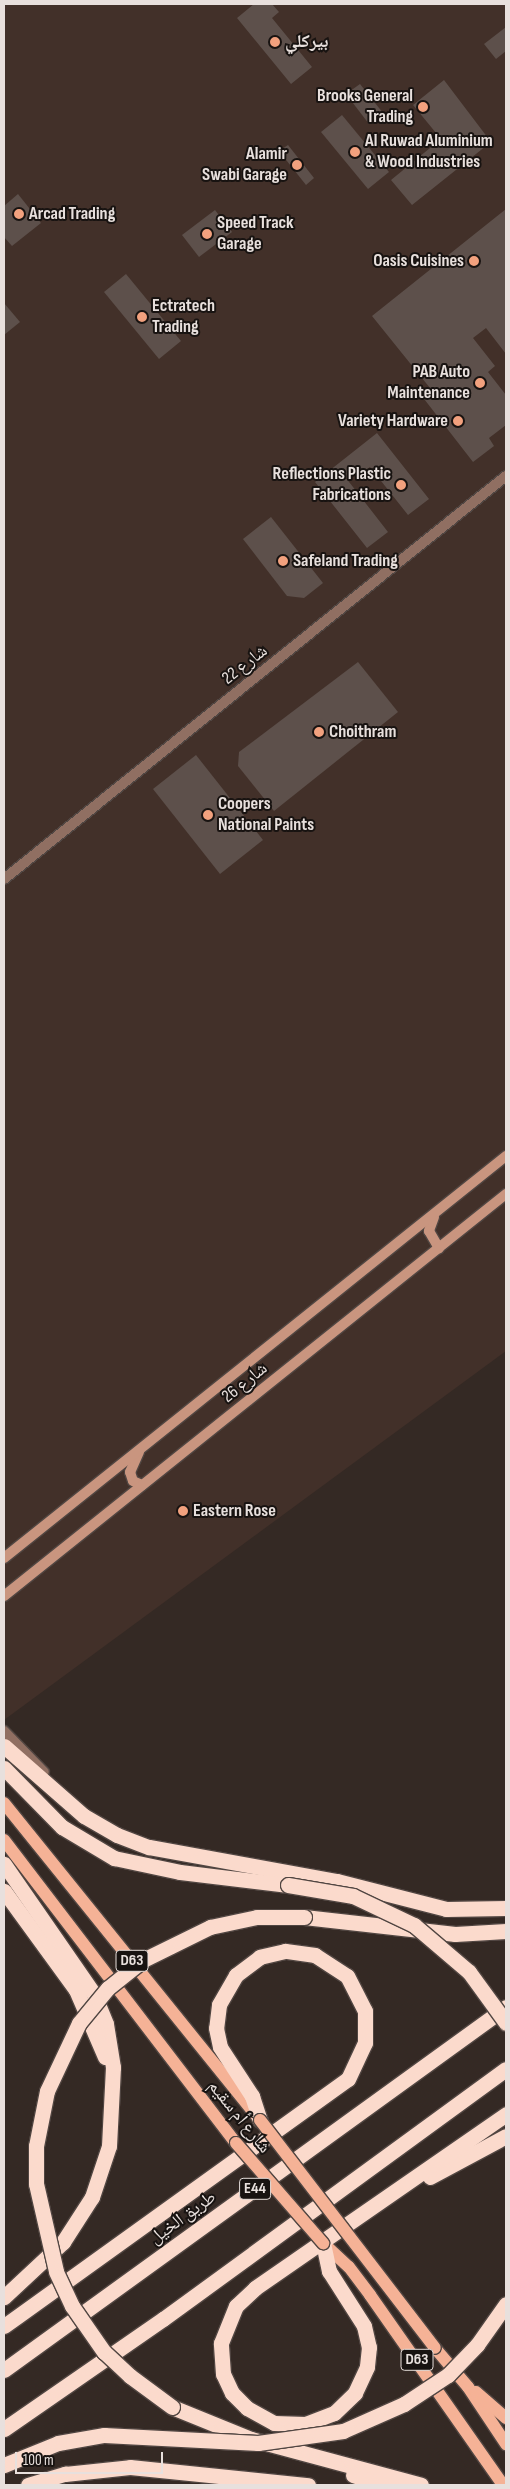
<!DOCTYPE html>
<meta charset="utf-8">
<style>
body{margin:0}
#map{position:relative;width:510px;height:2489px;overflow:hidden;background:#342924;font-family:"Sofia Sans Condensed","Noto Naskh Arabic",sans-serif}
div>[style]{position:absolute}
.built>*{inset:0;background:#423029}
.building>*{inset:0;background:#5d504b}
.roads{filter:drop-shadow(1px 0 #514642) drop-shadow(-1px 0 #514642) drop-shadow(0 1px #514642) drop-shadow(0 -1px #514642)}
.minor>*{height:10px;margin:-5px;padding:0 5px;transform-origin:5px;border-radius:5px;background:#906f62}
.secondary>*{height:10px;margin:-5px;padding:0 5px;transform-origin:5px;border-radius:5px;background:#c9957f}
.primary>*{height:12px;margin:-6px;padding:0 6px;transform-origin:6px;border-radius:6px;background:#f5b296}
.motorway>*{height:15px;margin:-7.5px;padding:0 7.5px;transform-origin:7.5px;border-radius:7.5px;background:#fbdacc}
.bridges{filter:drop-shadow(1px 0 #514642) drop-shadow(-1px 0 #514642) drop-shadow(0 1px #514642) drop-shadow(0 -1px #514642)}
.primary-bridge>*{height:12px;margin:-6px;padding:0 6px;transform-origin:6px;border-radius:6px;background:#f5b296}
.motorway-bridge>*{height:15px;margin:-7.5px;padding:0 7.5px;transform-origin:7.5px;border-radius:7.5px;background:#fbdacc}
.dots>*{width:14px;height:14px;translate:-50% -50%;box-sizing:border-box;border:2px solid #181311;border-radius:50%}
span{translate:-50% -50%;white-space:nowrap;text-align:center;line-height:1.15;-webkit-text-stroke:4px #181311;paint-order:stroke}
.shield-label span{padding:1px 4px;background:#181311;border:1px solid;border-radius:4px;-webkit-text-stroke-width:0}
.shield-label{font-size:16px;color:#e8e0dd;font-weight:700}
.poi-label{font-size:18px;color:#e8e0dd;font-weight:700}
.left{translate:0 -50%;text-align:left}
.right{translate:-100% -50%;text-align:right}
.street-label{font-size:18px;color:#e8e0dd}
.frame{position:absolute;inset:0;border:5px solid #e8e0dd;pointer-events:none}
.scale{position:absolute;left:15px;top:2452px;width:148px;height:22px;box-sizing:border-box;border:2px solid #e8e0dd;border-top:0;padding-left:6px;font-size:15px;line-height:18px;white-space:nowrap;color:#e8e0dd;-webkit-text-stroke:4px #181311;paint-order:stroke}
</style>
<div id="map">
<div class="built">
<div style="clip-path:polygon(4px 4px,506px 4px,506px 1351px,4px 1720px)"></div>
</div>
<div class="building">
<div style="clip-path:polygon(254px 4px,272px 4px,279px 12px,272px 18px,312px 67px,291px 84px,237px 18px)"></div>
<div style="clip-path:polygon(506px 27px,506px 51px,496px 59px,484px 44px)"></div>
<div style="clip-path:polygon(444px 80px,491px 142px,412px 205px,391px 180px,441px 139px,413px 105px)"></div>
<div style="clip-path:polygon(360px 84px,383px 113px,369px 124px,346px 94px)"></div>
<div style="clip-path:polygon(342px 115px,389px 172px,368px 189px,321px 132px)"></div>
<div style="clip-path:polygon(288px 145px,314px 178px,306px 185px,279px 151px)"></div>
<div style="clip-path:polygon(18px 194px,41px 223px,12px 246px,4px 237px,4px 206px)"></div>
<div style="clip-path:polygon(506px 209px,506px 354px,486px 328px,473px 338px,495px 366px,488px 372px,506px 395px,506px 425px,489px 438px,494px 446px,473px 462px,421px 395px,430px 388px,372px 316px)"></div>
<div style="clip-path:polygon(215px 210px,232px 232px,199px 257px,182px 235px)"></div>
<div style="clip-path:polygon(126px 274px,181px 341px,159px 359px,104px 292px)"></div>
<div style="clip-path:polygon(4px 303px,20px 322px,4px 335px)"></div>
<div style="clip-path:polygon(377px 433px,429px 499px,408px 515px,370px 467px,363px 472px,359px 468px,346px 478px,388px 532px,367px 548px,315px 482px)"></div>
<div style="clip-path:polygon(271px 517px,323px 583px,304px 598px,287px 596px,243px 539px)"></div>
<div style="clip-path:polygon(358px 662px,398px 712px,274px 811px,238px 766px,239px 752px)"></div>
<div style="clip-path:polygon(196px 755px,263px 840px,220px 874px,153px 789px)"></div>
</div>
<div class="roads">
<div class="minor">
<div style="left:4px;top:879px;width:644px;rotate:-38.76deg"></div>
<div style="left:4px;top:1731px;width:57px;rotate:45.7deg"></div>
</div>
<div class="secondary">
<div style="left:434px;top:1217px;width:15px;rotate:110deg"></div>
<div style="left:429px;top:1231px;width:20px;rotate:60deg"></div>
<div style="left:139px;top:1452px;width:22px;rotate:114deg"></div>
<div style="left:130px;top:1472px;width:9px;rotate:72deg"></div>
<div style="left:133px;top:1481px;width:10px;rotate:24deg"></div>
<div style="left:4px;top:1558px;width:643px;rotate:-38.69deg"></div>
<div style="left:4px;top:1596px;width:643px;rotate:-38.69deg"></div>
</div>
<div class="primary">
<div style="left:4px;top:1803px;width:402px;rotate:51.1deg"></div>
<div style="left:4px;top:1840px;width:382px;rotate:52.6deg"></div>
<div style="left:323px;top:2243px;width:35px;rotate:43deg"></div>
<div style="left:349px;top:2267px;width:35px;rotate:53deg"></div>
<div style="left:370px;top:2295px;width:232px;rotate:55deg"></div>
<div style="left:435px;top:2348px;width:51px;rotate:49.8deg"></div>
<div style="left:468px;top:2387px;width:69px;rotate:56.3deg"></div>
<div style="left:476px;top:2392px;width:40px;rotate:41deg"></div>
</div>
<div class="motorway">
<div style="left:4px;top:1746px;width:106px;rotate:41.2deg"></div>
<div style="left:84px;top:1816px;width:38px;rotate:30deg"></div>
<div style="left:117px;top:1835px;width:34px;rotate:21deg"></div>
<div style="left:149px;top:1847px;width:191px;rotate:10.3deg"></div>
<div style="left:337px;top:1881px;width:113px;rotate:14.4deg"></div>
<div style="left:446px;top:1909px;width:60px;rotate:-1deg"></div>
<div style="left:4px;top:1768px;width:83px;rotate:45.5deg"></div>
<div style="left:62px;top:1827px;width:61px;rotate:30.8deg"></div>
<div style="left:114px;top:1858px;width:67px;rotate:12deg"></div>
<div style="left:180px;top:1872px;width:109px;rotate:6.9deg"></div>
<div style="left:4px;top:1864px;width:158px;rotate:55.3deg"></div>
<div style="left:94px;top:1994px;width:32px;rotate:68deg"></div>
<div style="left:106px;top:2024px;width:44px;rotate:80.8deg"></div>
<div style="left:113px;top:2067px;width:79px;rotate:92.9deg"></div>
<div style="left:109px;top:2146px;width:54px;rotate:108.4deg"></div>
<div style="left:92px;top:2197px;width:54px;rotate:122.8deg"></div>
<div style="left:63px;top:2242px;width:81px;rotate:137deg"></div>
<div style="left:4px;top:1891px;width:122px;rotate:54deg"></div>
<div style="left:76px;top:1990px;width:73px;rotate:66.6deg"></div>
<div style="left:304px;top:1917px;width:152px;rotate:6.4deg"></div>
<div style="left:455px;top:1934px;width:51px;rotate:-3.4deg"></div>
<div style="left:430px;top:2177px;width:86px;rotate:-28.3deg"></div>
<div style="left:323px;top:2243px;width:29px;rotate:78deg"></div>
<div style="left:329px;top:2271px;width:65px;rotate:57.5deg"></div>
<div style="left:364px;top:2326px;width:22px;rotate:77deg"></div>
<div style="left:369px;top:2347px;width:20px;rotate:96deg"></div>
<div style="left:367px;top:2367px;width:29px;rotate:115deg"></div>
<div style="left:355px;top:2393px;width:29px;rotate:136deg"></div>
<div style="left:334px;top:2413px;width:30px;rotate:159deg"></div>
<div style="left:306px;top:2424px;width:32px;rotate:-178deg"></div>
<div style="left:274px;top:2423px;width:31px;rotate:-151deg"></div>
<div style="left:247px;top:2408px;width:21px;rotate:-135deg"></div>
<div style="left:232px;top:2393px;width:21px;rotate:-115deg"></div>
<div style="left:223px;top:2374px;width:31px;rotate:-94deg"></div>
<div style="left:221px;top:2343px;width:40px;rotate:-68deg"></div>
<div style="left:236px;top:2306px;width:26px;rotate:-43deg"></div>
<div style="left:255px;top:2288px;width:305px;rotate:-34.7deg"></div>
<div style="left:4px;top:2326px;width:423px;rotate:-35.7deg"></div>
<div style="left:348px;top:2079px;width:40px;rotate:-65deg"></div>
<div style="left:365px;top:2043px;width:32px;rotate:-90deg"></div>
<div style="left:365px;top:2011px;width:39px;rotate:-117deg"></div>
<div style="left:347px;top:1976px;width:38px;rotate:-147deg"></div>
<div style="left:315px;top:1955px;width:30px;rotate:-172deg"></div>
<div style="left:285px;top:1951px;width:26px;rotate:167deg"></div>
<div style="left:260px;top:1957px;width:30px;rotate:143deg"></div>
<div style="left:236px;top:1975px;width:34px;rotate:120deg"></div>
<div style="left:219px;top:2005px;width:23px;rotate:97deg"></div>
<div style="left:216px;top:2028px;width:19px;rotate:78deg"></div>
<div style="left:220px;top:2047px;width:59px;rotate:56.9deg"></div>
<div style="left:252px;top:2096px;width:25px;rotate:72deg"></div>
<div style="left:4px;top:2370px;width:619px;rotate:-35.87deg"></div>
<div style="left:172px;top:2407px;width:85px;rotate:22.1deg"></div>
<div style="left:251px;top:2439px;width:176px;rotate:15.1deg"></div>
<div style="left:4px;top:2429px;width:193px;rotate:-34.7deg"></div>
<div style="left:163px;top:2319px;width:424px;rotate:-36.1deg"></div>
<div style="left:353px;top:2475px;width:33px;rotate:18deg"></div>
<div style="left:28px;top:2485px;width:39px;rotate:-17deg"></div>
<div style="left:65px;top:2474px;width:65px;rotate:-6.1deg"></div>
<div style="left:130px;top:2467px;width:179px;rotate:5.8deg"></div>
</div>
</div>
<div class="bridges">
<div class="primary-bridge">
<div style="left:260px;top:2120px;width:287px;rotate:52.5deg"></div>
<div style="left:236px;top:2143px;width:133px;rotate:49deg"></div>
</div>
<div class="motorway-bridge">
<div style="left:288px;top:1885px;width:66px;rotate:9.6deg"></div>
<div style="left:353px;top:1896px;width:68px;rotate:25.4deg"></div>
<div style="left:414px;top:1925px;width:72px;rotate:40.5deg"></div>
<div style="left:469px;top:1972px;width:63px;rotate:54deg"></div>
<div style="left:172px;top:2407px;width:52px;rotate:-143.6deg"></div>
<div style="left:130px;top:2376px;width:35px;rotate:-137deg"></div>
<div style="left:104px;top:2352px;width:56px;rotate:-124.8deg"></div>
<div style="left:72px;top:2306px;width:38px;rotate:-115deg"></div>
<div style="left:56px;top:2271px;width:89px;rotate:-102.9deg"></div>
<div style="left:36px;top:2184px;width:38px;rotate:-90deg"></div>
<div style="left:36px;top:2146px;width:56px;rotate:-78.7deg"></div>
<div style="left:47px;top:2091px;width:75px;rotate:-64.8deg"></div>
<div style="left:79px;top:2023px;width:45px;rotate:-50.4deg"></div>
<div style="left:108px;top:1988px;width:45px;rotate:-38.7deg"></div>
<div style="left:143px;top:1960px;width:75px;rotate:-26.2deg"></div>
<div style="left:210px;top:1927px;width:48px;rotate:-12deg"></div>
<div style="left:257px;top:1917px;width:47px"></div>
<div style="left:4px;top:2465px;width:58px;rotate:-22.2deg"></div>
<div style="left:58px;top:2443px;width:47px;rotate:-9.9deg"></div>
<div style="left:104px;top:2435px;width:154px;rotate:3deg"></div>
<div style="left:258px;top:2443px;width:86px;rotate:-8deg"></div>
<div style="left:343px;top:2431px;width:67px;rotate:-23.9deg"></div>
<div style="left:404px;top:2404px;width:53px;rotate:-33.4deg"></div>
<div style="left:448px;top:2375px;width:42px;rotate:-46deg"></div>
<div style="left:477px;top:2345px;width:50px;rotate:-54.7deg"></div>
</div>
</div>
<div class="dots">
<div style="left:275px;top:42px;background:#f2a17e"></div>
<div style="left:423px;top:107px;background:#f2a17e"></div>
<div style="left:355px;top:152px;background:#f2a17e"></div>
<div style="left:297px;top:165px;background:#f2a17e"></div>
<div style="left:19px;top:214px;background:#f2a17e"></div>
<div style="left:207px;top:234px;background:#f2a17e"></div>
<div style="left:474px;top:261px;background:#f2a17e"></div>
<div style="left:142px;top:317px;background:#f2a17e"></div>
<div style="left:480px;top:383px;background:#f2a17e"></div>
<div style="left:458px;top:421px;background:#f2a17e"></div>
<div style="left:401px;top:485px;background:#f2a17e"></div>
<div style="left:283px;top:561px;background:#f2a17e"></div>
<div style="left:319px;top:732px;background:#f2a17e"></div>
<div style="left:208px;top:815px;background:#f2a17e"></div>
<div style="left:183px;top:1511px;background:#f2a17e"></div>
</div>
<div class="shield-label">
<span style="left:132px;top:1961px">D63</span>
<span style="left:255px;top:2189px">E44</span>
<span style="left:417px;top:2360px">D63</span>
</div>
<div class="poi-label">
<span class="left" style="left:285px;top:42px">بيركلي</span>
<span class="right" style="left:413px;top:107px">Brooks General<br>Trading</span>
<span class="left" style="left:365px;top:152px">Al Ruwad Aluminium<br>&amp; Wood Industries</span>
<span class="right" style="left:287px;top:165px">Alamir<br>Swabi Garage</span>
<span class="left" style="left:29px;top:214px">Arcad Trading</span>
<span class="left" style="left:217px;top:234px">Speed Track<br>Garage</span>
<span class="right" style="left:464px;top:261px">Oasis Cuisines</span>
<span class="left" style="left:152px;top:317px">Ectratech<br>Trading</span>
<span class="right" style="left:470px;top:383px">PAB Auto<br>Maintenance</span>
<span class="right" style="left:448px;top:421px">Variety Hardware</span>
<span class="right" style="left:391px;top:485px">Reflections Plastic<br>Fabrications</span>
<span class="left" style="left:293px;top:561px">Safeland Trading</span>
<span class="left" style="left:329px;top:732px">Choithram</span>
<span class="left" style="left:218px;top:815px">Coopers<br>National Paints</span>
<span class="left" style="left:193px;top:1511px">Eastern Rose</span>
</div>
<div class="street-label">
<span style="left:245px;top:665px;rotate:-38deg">شارع 22</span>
<span style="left:245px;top:1383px;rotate:-39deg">شارع 26</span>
<span style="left:239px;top:2117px;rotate:51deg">شارع أم سقيم</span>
<span style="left:183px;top:2218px;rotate:-36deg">طريق الخيل</span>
</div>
<div class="frame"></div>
<div class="scale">100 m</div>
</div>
